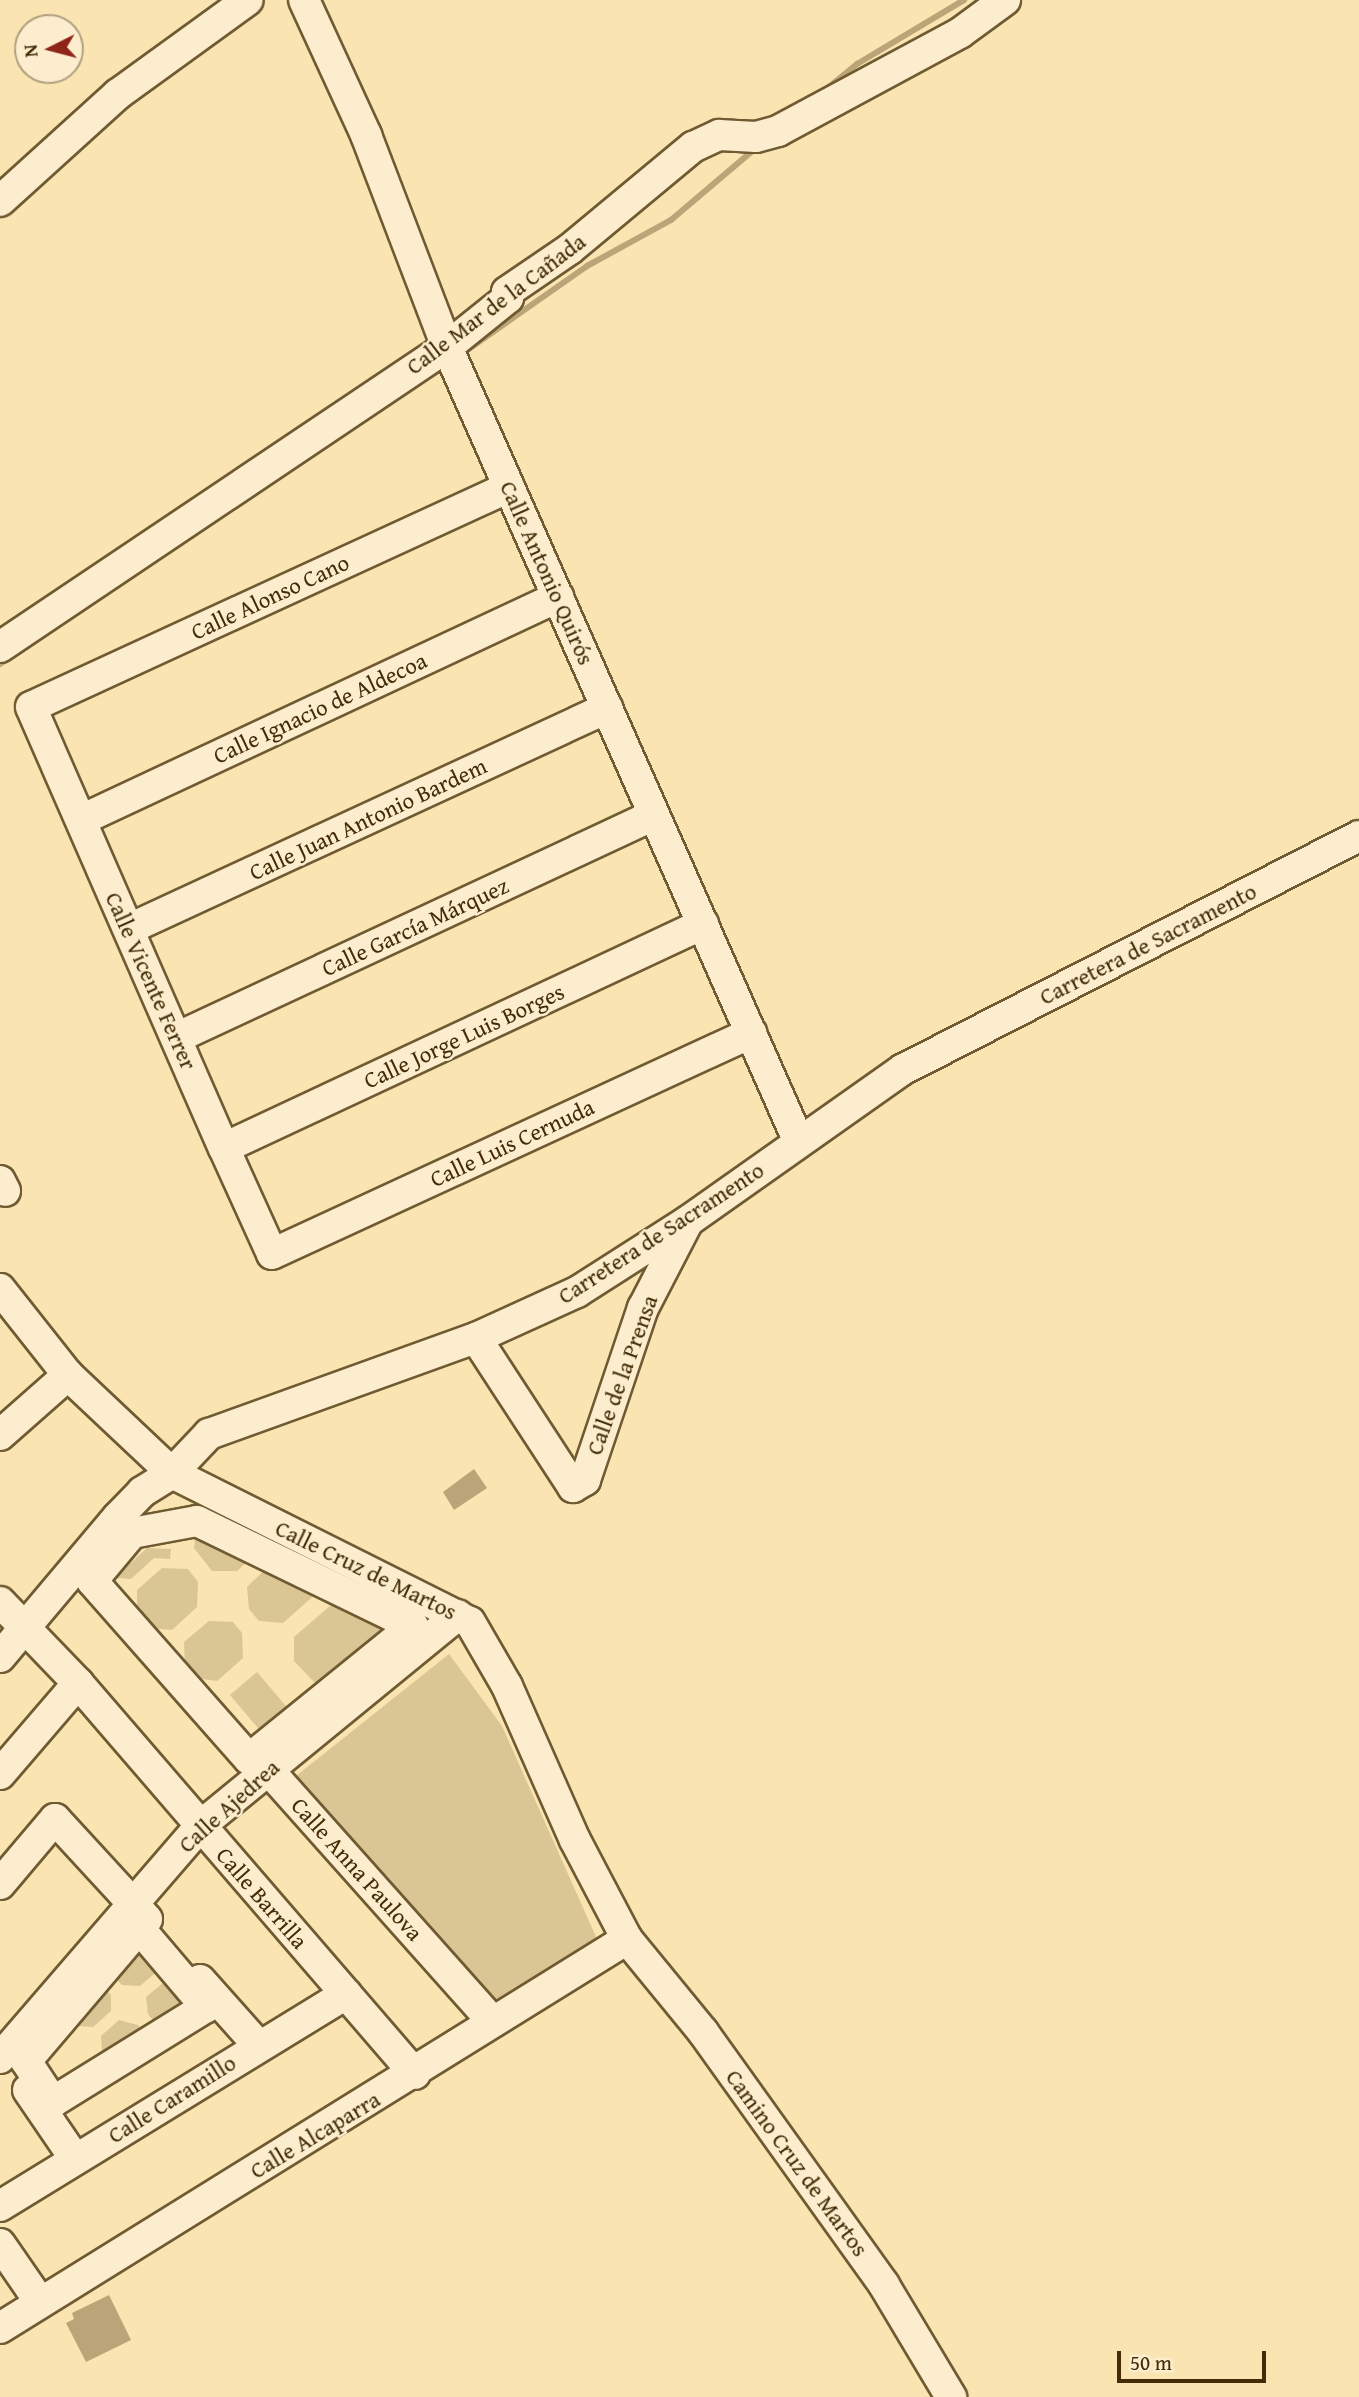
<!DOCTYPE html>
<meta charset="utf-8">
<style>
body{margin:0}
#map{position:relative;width:1359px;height:2397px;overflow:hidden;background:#f9e4b2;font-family:"Gentium Book Plus",serif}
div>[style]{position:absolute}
.green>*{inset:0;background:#dac595}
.water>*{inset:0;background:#bba578}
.stream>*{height:6px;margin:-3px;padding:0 3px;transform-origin:3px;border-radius:3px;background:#bba578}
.roads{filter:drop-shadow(2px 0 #705a32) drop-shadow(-2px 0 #705a32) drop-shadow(0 2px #705a32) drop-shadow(0 -2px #705a32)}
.minor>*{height:30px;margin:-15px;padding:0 15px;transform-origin:15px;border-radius:15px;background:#fbedcd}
span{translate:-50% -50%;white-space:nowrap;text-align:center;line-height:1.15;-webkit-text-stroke:5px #fbedcd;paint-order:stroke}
.street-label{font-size:23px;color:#432c07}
.north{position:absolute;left:14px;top:14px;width:70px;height:70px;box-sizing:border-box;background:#fbedcd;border:2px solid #b1a07e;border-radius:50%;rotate:264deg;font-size:19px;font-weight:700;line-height:28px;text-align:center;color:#432c07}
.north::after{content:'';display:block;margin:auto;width:24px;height:32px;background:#8f2418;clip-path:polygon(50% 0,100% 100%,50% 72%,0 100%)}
.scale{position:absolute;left:1117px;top:2351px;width:149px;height:32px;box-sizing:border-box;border:4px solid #432c07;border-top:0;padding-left:9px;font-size:21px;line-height:24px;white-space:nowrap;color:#432c07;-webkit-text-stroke:5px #fbedcd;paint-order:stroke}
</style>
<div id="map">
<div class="green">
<div style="clip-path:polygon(197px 1521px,259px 1551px,237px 1571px,212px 1571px,194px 1548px)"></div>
<div style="clip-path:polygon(147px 1548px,171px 1549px,170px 1559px,154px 1558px,131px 1579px,104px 1577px,101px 1567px,125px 1568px)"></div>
<div style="clip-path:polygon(276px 1559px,327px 1584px,283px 1623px,259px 1621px,249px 1609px,247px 1587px)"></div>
<div style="clip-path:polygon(162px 1568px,188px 1569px,198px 1582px,197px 1607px,172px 1630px,148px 1628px,137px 1615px,137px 1590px)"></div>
<div style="clip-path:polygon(345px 1593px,413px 1626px,340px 1684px,314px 1682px,294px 1661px,294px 1637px)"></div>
<div style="clip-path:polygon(209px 1621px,233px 1622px,242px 1633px,243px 1658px,217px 1681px,194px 1678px,185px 1666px,184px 1642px)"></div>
<div style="clip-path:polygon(449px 1654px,502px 1726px,597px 1939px,486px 2009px,286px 1784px)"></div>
<div style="clip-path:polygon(257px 1672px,296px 1718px,269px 1741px,230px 1695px)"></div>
<div style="clip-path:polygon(139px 1928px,161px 1968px,140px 1986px,122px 1985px,105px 1968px)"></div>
<div style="clip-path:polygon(96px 1979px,111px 1995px,111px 2011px,93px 2027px,77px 2026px,68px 2012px)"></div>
<div style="clip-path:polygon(168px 1979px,206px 2007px,163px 2033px,148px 2014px,146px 1997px)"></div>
<div style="clip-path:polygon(119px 2020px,138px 2025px,149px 2042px,111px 2066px,102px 2052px,101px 2036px)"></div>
</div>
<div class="water">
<div style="clip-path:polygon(474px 1469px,487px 1488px,454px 1510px,443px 1492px)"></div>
<div style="clip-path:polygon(109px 2295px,131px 2340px,86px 2362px,66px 2323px,74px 2319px,72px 2313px)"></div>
</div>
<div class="stream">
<div style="left:824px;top:91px;width:43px;rotate:-39.3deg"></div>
<div style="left:857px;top:64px;width:125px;rotate:-30.9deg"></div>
<div style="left:460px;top:355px;width:155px;rotate:-35deg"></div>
<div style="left:587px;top:266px;width:96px;rotate:-28.7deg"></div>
<div style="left:671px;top:220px;width:113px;rotate:-40.3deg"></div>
<div style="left:0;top:664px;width:16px;rotate:-35deg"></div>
</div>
<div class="roads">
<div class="minor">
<div style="left:304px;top:0;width:149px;rotate:65.3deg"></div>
<div style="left:366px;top:135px;width:227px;rotate:69.1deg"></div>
<div style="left:447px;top:347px;width:869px;rotate:66.12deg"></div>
<div style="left:0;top:201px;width:159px;rotate:-42.2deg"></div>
<div style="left:118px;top:94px;width:160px;rotate:-35.9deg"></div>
<div style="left:509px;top:487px;width:526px;rotate:155.29deg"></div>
<div style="left:31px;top:707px;width:481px;rotate:66.4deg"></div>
<div style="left:224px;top:1148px;width:116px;rotate:65.6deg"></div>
<div style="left:272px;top:1254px;width:528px;rotate:-24.77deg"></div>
<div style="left:0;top:647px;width:538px;rotate:-33.87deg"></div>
<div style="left:447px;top:347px;width:78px;rotate:-38.8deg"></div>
<div style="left:508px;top:298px;width:6px;rotate:-99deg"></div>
<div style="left:507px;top:292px;width:76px;rotate:-34.3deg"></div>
<div style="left:570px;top:249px;width:160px;rotate:-39.7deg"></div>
<div style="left:693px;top:147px;width:29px;rotate:-25deg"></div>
<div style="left:719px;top:135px;width:37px;rotate:3deg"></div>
<div style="left:756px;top:137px;width:23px;rotate:-15deg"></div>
<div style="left:778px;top:131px;width:207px;rotate:-28.3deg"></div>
<div style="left:960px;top:33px;width:56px;rotate:-36.3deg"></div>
<div style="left:81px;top:820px;width:527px;rotate:-25.06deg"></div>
<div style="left:129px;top:929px;width:527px;rotate:-24.81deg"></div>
<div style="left:176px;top:1038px;width:527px;rotate:-25.01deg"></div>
<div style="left:224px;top:1148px;width:529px;rotate:-25.06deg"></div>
<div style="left:0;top:1181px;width:11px;rotate:63deg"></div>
<div style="left:0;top:1289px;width:110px;rotate:51.7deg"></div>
<div style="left:68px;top:1375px;width:143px;rotate:43.3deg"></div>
<div style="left:172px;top:1473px;width:333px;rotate:26.6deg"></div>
<div style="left:470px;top:1622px;width:74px;rotate:60deg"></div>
<div style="left:507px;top:1686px;width:168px;rotate:66.2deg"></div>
<div style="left:575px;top:1840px;width:112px;rotate:62.3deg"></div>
<div style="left:627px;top:1939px;width:120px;rotate:50.7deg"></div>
<div style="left:703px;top:2032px;width:311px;rotate:54.4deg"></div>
<div style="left:884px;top:2285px;width:131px;rotate:59.1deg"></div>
<div style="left:476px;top:1338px;width:178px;rotate:56.9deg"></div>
<div style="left:573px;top:1487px;width:14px;rotate:-30deg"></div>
<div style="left:585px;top:1480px;width:182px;rotate:-71.4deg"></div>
<div style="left:643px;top:1308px;width:96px;rotate:-62.6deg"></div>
<div style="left:0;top:1435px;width:91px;rotate:-41.4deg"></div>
<div style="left:197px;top:1521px;width:240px;rotate:25.9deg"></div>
<div style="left:413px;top:1626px;width:211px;rotate:141deg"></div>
<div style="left:249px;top:1759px;width:237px;rotate:-131.4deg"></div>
<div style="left:92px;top:1581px;width:62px;rotate:-50.2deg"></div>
<div style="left:132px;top:1533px;width:66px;rotate:-10.5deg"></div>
<div style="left:0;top:1602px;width:112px;rotate:46.1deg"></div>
<div style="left:78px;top:1683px;width:516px;rotate:49.24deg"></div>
<div style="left:0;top:1657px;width:183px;rotate:-49.9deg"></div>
<div style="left:118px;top:1517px;width:35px;rotate:-46deg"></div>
<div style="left:142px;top:1492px;width:36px;rotate:-32deg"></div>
<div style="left:172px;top:1473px;width:54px;rotate:-46.5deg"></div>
<div style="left:209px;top:1434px;width:284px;rotate:-19.8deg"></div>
<div style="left:476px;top:1338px;width:111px;rotate:-24.5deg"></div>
<div style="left:577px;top:1292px;width:132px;rotate:-32.6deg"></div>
<div style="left:688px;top:1221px;width:262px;rotate:-35.2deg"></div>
<div style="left:902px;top:1070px;width:513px;rotate:-27.11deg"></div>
<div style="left:256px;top:1756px;width:356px;rotate:48.3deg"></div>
<div style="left:0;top:1774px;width:120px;rotate:-49.4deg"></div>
<div style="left:0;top:1884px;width:85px;rotate:-49.8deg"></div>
<div style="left:55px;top:1819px;width:136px;rotate:47.4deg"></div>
<div style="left:139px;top:1928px;width:104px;rotate:49.7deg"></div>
<div style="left:206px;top:2007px;width:180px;rotate:148.2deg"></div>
<div style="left:53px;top:2102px;width:49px;rotate:-123.4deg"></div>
<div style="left:26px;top:2061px;width:175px;rotate:-49.6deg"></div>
<div style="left:200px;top:1980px;width:87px;rotate:48.3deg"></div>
<div style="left:0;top:2058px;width:306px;rotate:-49.2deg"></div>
<div style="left:200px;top:1826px;width:333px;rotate:-39.3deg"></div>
<div style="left:28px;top:2090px;width:83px;rotate:55.7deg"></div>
<div style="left:0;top:2206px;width:406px;rotate:-31.5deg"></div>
<div style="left:0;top:2244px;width:70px;rotate:55.4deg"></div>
<div style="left:0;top:2328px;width:738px;rotate:-31.82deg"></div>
</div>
</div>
<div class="street-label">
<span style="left:496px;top:304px;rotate:-37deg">Calle Mar de la Cañada</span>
<span style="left:547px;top:573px;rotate:66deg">Calle Antonio Quirós</span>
<span style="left:270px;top:597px;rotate:-25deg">Calle Alonso Cano</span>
<span style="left:320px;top:708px;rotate:-25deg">Calle Ignacio de Aldecoa</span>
<span style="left:368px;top:819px;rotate:-25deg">Calle Juan Antonio Bardem</span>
<span style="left:415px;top:927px;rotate:-25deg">Calle García Márquez</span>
<span style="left:1148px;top:944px;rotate:-27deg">Carretera de Sacramento</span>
<span style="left:151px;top:981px;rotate:66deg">Calle Vicente Ferrer</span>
<span style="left:464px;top:1036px;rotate:-25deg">Calle Jorge Luis Borges</span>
<span style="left:512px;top:1143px;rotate:-25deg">Calle Luis Cernuda</span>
<span style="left:661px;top:1233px;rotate:-33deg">Carretera de Sacramento</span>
<span style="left:622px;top:1375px;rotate:-70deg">Calle de la Prensa</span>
<span style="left:366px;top:1570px;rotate:26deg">Calle Cruz de Martos</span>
<span style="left:229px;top:1806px;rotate:-42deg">Calle Ajedrea</span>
<span style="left:357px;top:1869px;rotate:48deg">Calle Anna Paulova</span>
<span style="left:262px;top:1898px;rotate:49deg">Calle Barrilla</span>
<span style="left:172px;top:2099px;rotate:-32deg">Calle Caramillo</span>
<span style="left:315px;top:2135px;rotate:-31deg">Calle Alcaparra</span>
<span style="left:797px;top:2163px;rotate:54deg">Camino Cruz de Martos</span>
</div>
<div class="north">N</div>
<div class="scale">50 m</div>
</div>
